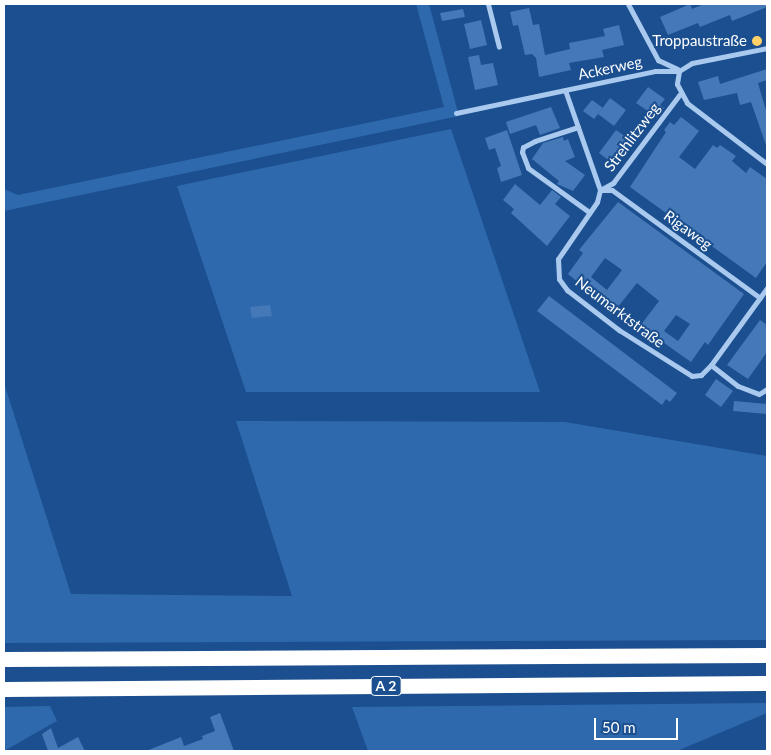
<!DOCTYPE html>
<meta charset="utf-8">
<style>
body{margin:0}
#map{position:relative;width:771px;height:755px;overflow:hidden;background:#1b4f8f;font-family:Lato,sans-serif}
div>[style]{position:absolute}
.green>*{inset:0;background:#2e69ad}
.building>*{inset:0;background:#4478b7}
.street>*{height:5px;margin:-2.5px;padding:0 2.5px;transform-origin:2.5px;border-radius:2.5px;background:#a9c9ee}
.highway>*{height:15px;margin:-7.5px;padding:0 7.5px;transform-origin:7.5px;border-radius:7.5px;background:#fff}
.dots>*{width:14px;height:14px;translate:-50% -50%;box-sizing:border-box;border:2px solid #1b4f8f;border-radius:50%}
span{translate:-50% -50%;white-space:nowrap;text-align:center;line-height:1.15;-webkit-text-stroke:4px #1b4f8f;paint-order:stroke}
.shield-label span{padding:1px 4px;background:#1b4f8f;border:1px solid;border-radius:4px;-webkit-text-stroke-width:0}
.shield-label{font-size:14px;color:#fff;font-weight:700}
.poi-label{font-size:15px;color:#fff}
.right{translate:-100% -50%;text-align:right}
.street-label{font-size:15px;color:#fff}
.frame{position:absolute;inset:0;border:5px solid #fff;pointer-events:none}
.scale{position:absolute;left:594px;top:718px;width:84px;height:22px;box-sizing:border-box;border:2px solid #fff;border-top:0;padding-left:6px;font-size:15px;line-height:18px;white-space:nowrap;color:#fff;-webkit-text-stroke:4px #1b4f8f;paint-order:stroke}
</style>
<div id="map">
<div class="green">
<div style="clip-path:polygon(416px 4px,429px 4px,459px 116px,4px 211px,4px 189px,18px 195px,444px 107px)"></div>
<div style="clip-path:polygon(451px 129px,540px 392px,246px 392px,177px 186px)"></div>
<div style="clip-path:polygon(4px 383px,71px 594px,292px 596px,236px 421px,565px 422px,767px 456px,767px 640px,4px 643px)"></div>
<div style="clip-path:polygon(767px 703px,767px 713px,677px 751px,368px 751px,352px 707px)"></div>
<div style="clip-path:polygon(50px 706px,57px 721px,4px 751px,4px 707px)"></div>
</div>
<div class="building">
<div style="clip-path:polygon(690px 4px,692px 9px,704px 4px,767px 4px,767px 7px,732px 21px,730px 15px,700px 27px,698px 23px,668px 35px,660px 17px)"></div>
<div style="clip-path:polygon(529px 8px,533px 25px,539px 24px,545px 55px,570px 49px,569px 43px,605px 36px,603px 29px,619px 25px,624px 45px,602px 50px,604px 57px,569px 63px,571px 70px,539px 77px,536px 58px,532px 54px,525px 55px,518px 25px,513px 26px,510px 12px)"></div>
<div style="clip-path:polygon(463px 9px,465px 17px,442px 21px,440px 13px)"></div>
<div style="clip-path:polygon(481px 20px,487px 45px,470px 49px,464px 24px)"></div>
<div style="clip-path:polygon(479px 55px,481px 65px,493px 63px,498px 85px,475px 90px,468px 57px)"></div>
<div style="clip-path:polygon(767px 69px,767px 80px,758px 83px,767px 114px,766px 145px,751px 102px,740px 105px,737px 93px,704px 100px,698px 82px,718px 76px,720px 84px)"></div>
<div style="clip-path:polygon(648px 87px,665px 99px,660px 105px,664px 108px,657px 117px,636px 103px)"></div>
<div style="clip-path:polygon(610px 98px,626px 110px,614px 126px,598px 114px)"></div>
<div style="clip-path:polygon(592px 100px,603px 108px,594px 119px,583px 111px)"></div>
<div style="clip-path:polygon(551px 107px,560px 128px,540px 135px,536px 125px,510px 134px,506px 122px)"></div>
<div style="clip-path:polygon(681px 117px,699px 131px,679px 157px,695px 169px,713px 145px,717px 148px,720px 145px,736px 156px,732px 161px,746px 173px,750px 167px,767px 179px,767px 262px,756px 278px,630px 187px,666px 132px,664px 130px,670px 122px,674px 125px)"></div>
<div style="clip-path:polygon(507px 130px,522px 175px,501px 182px,497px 168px,501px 166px,495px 148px,489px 150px,485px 138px)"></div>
<div style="clip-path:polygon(616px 130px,629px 139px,623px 146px,627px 149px,615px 165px,599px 153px)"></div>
<div style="clip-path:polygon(563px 137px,564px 141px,568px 139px,575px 157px,565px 161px,585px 175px,573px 191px,557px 184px,559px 181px,532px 159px,543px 143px)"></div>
<div style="clip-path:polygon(515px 184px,540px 205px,552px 190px,561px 197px,555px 204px,570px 216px,547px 246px,511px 213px,514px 209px,503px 200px)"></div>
<div style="clip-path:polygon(evenodd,618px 202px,744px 294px,708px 345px,705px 342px,691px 362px,640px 326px,659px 301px,637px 283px,617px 308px,598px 294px,596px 297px,568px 274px,583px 253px,579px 250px,618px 202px,605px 258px,622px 270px,607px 290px,591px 277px,605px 258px,618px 202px,676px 315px,690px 324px,678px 341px,664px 331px,676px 315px)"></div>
<div style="clip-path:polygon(549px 296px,677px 393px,670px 402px,666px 399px,662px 405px,537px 311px)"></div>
<div style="clip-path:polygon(270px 305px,272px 316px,252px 318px,250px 307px)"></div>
<div style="clip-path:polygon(760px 320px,767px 325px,767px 352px,748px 379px,727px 365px)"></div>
<div style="clip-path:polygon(716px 379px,733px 391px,721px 407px,705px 395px)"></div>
<div style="clip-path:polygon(734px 401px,767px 404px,767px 414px,733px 411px)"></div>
<div style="clip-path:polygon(220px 713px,234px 751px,146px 751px,181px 737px,184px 746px,203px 739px,202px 736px,215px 731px,210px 717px)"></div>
<div style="clip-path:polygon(51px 728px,58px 748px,78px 737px,85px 751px,48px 751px,42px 734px)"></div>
</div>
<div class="street">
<div style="left:488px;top:4px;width:44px;rotate:75.7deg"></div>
<div style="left:628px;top:4px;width:64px;rotate:61.8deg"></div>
<div style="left:658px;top:60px;width:21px;rotate:25deg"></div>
<div style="left:679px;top:71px;width:13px;rotate:99deg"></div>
<div style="left:677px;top:84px;width:21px;rotate:62deg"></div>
<div style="left:687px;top:103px;width:101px;rotate:37.3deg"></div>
<div style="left:565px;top:90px;width:106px;rotate:70.7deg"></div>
<div style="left:600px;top:190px;width:12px;rotate:104deg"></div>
<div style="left:597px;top:202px;width:69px;rotate:124.4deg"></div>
<div style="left:558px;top:259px;width:20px;rotate:87deg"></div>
<div style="left:559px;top:279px;width:14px;rotate:54deg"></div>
<div style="left:567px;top:290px;width:66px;rotate:37.6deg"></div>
<div style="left:619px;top:330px;width:86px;rotate:32.2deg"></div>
<div style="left:692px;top:376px;width:9px;rotate:-6deg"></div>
<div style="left:701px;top:375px;width:14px;rotate:-45deg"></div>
<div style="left:711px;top:365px;width:95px;rotate:-54deg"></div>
<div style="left:456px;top:113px;width:203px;rotate:-11.9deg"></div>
<div style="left:655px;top:71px;width:24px"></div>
<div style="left:679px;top:71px;width:15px;rotate:-32deg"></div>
<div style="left:692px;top:63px;width:76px;rotate:-11.3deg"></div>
<div style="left:578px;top:127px;width:45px;rotate:162deg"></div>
<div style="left:535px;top:141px;width:13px;rotate:153deg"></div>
<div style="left:523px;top:147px;width:5px;rotate:101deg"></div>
<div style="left:522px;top:152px;width:17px;rotate:69deg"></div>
<div style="left:528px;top:168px;width:75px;rotate:35.8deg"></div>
<div style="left:602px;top:189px;width:13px;rotate:-29deg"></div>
<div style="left:613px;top:183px;width:111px;rotate:-53deg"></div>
<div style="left:600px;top:190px;width:12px"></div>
<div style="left:612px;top:190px;width:183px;rotate:36.1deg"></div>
<div style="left:711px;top:365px;width:34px;rotate:38deg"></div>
<div style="left:738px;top:386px;width:22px;rotate:21deg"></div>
<div style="left:759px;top:394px;width:9px;rotate:-32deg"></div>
</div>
<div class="highway">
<div style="left:4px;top:659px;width:763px;rotate:-0.3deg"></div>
<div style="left:4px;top:689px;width:763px;rotate:-0.45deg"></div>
</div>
<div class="dots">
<div style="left:757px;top:41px;background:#ffd166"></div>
</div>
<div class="shield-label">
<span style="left:386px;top:686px">A 2</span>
</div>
<div class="poi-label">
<span class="right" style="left:747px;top:41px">Troppaustraße</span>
</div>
<div class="street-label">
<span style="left:610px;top:68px;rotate:-12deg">Ackerweg</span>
<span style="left:632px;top:137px;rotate:-53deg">Strehlitzweg</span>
<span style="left:688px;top:230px;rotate:36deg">Rigaweg</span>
<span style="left:620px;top:312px;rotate:37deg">Neumarktstraße</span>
</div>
<div class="frame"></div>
<div class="scale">50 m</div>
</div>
